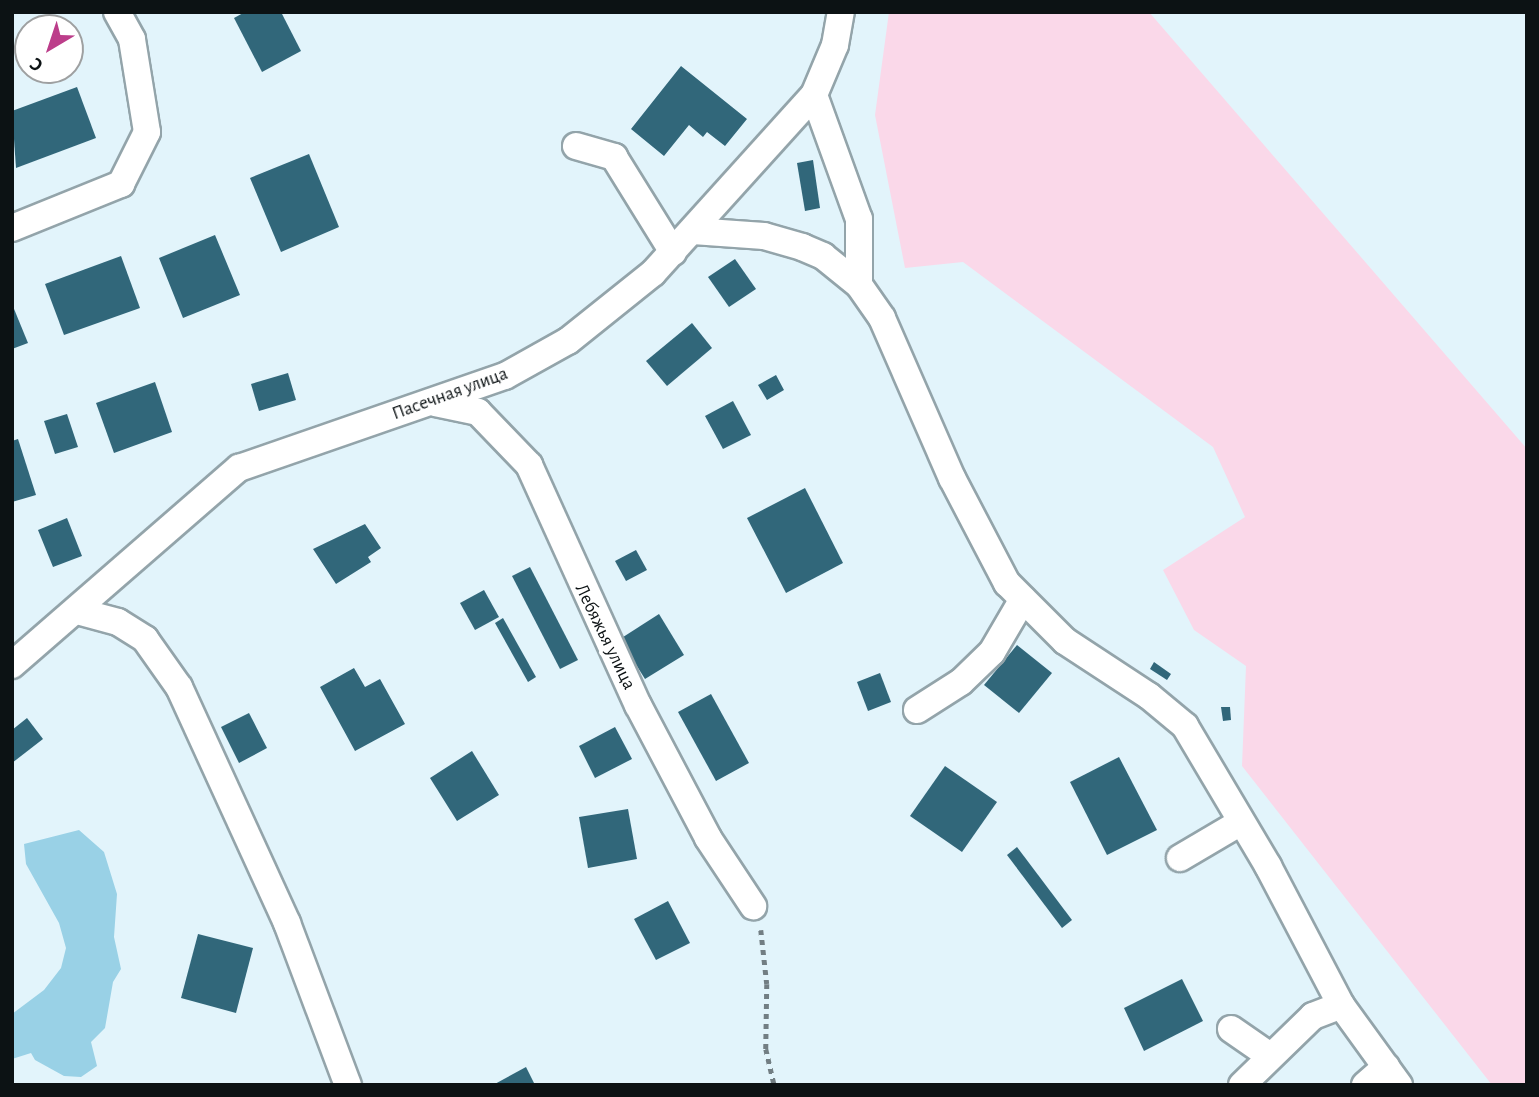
<!DOCTYPE html>
<meta charset="utf-8">
<style>
body{margin:0}
#map{position:relative;width:1539px;height:1097px;overflow:hidden;background:#e2f4fb;font-family:"Alegreya Sans",sans-serif}
div>[style]{position:absolute}
.green>*{inset:0;background:#fad8e9}
.water>*{inset:0;background:#99d1e6}
.building>*{inset:0;background:#31677a}
.path>*{height:4.5px;margin-top:-2.25px;transform-origin:0;background:repeating-linear-gradient(90deg,#727e83 0 5px,transparent 0 10px)}
.roads{filter:drop-shadow(2px 0 #93a4aa) drop-shadow(-2px 0 #93a4aa) drop-shadow(0 2px #93a4aa) drop-shadow(0 -2px #93a4aa)}
.minor>*{height:26px;margin:-13px;padding:0 13px;transform-origin:13px;border-radius:13px;background:#fff}
span{translate:-50% -50%;white-space:nowrap;text-align:center;line-height:1.15;-webkit-text-stroke:7px #fff;paint-order:stroke}
.street-label{font-size:19px;color:#0c1214}
.frame{position:absolute;inset:0;border:14px solid #0c1214;pointer-events:none}
.north{position:absolute;left:14px;top:14px;width:70px;height:70px;box-sizing:border-box;background:#fff;border:2px solid #9ea0a1;border-radius:50%;rotate:219deg;font-size:19px;font-weight:700;line-height:28px;text-align:center;color:#0c1214}
.north::after{content:'';display:block;margin:auto;width:24px;height:32px;background:#bc3d8a;clip-path:polygon(50% 0,100% 100%,50% 72%,0 100%)}
</style>
<div id="map">
<div class="green">
<div style="clip-path:polygon(889px 12px,1149px 12px,1527px 449px,1527px 1085px,1492px 1085px,1242px 766px,1246px 666px,1194px 630px,1163px 570px,1245px 517px,1213px 447px,963px 262px,905px 268px,875px 115px)"></div>
</div>
<div class="water">
<div style="clip-path:polygon(79px 830px,104px 852px,117px 894px,114px 937px,121px 969px,113px 982px,105px 1028px,91px 1042px,97px 1066px,81px 1077px,64px 1076px,35px 1060px,31px 1053px,12px 1059px,12px 1014px,44px 990px,61px 968px,66px 948px,59px 923px,26px 864px,24px 844px)"></div>
</div>
<div class="building">
<div style="clip-path:polygon(245px 12px,281px 12px,301px 51px,262px 72px,234px 18px)"></div>
<div style="clip-path:polygon(681px 66px,747px 119px,725px 146px,707px 132px,703px 137px,689px 125px,664px 156px,631px 129px)"></div>
<div style="clip-path:polygon(77px 87px,96px 138px,16px 168px,12px 111px)"></div>
<div style="clip-path:polygon(309px 154px,339px 227px,281px 252px,250px 178px)"></div>
<div style="clip-path:polygon(813px 160px,820px 208px,805px 211px,797px 163px)"></div>
<div style="clip-path:polygon(215px 235px,240px 295px,183px 318px,159px 258px)"></div>
<div style="clip-path:polygon(121px 256px,140px 308px,64px 335px,45px 284px)"></div>
<div style="clip-path:polygon(735px 259px,756px 289px,729px 307px,708px 277px)"></div>
<div style="clip-path:polygon(12px 304px,28px 343px,12px 349px)"></div>
<div style="clip-path:polygon(692px 323px,712px 348px,667px 386px,646px 361px)"></div>
<div style="clip-path:polygon(288px 373px,296px 400px,259px 411px,251px 384px)"></div>
<div style="clip-path:polygon(776px 375px,784px 390px,767px 400px,758px 385px)"></div>
<div style="clip-path:polygon(155px 382px,172px 432px,114px 453px,96px 403px)"></div>
<div style="clip-path:polygon(733px 401px,751px 435px,723px 449px,705px 416px)"></div>
<div style="clip-path:polygon(67px 414px,78px 447px,55px 454px,44px 421px)"></div>
<div style="clip-path:polygon(18px 439px,36px 495px,12px 502px,12px 441px)"></div>
<div style="clip-path:polygon(805px 488px,843px 563px,786px 593px,747px 518px)"></div>
<div style="clip-path:polygon(67px 518px,82px 556px,53px 567px,38px 530px)"></div>
<div style="clip-path:polygon(365px 524px,381px 548px,368px 557px,371px 562px,336px 584px,313px 549px)"></div>
<div style="clip-path:polygon(636px 550px,647px 570px,626px 581px,615px 561px)"></div>
<div style="clip-path:polygon(530px 567px,578px 660px,560px 669px,512px 576px)"></div>
<div style="clip-path:polygon(484px 590px,499px 617px,475px 630px,460px 603px)"></div>
<div style="clip-path:polygon(659px 614px,684px 655px,645px 679px,620px 639px)"></div>
<div style="clip-path:polygon(503px 618px,536px 677px,528px 682px,495px 623px)"></div>
<div style="clip-path:polygon(1017px 645px,1052px 673px,1019px 713px,984px 685px)"></div>
<div style="clip-path:polygon(1154px 662px,1171px 674px,1167px 680px,1150px 669px)"></div>
<div style="clip-path:polygon(354px 668px,365px 687px,380px 679px,405px 724px,355px 751px,320px 687px)"></div>
<div style="clip-path:polygon(880px 673px,891px 702px,868px 711px,857px 682px)"></div>
<div style="clip-path:polygon(711px 694px,749px 763px,716px 781px,678px 712px)"></div>
<div style="clip-path:polygon(1221px 707px,1230px 707px,1231px 720px,1223px 721px)"></div>
<div style="clip-path:polygon(249px 713px,267px 748px,239px 763px,221px 727px)"></div>
<div style="clip-path:polygon(27px 718px,43px 739px,12px 763px,12px 730px)"></div>
<div style="clip-path:polygon(615px 727px,632px 759px,595px 778px,579px 746px)"></div>
<div style="clip-path:polygon(472px 751px,499px 795px,457px 821px,430px 778px)"></div>
<div style="clip-path:polygon(1119px 757px,1157px 830px,1107px 855px,1070px 782px)"></div>
<div style="clip-path:polygon(945px 766px,997px 802px,962px 852px,910px 816px)"></div>
<div style="clip-path:polygon(628px 809px,637px 859px,588px 868px,579px 817px)"></div>
<div style="clip-path:polygon(1017px 847px,1072px 920px,1062px 928px,1007px 855px)"></div>
<div style="clip-path:polygon(668px 901px,690px 943px,656px 960px,634px 919px)"></div>
<div style="clip-path:polygon(198px 934px,253px 948px,236px 1013px,181px 998px)"></div>
<div style="clip-path:polygon(1182px 979px,1203px 1021px,1144px 1051px,1124px 1008px)"></div>
<div style="clip-path:polygon(526px 1067px,535px 1085px,493px 1085px)"></div>
</div>
<div class="path">
<div style="left:761px;top:930px;width:54px;rotate:83.7deg"></div>
<div style="left:767px;top:984px;width:65px;rotate:90.9deg"></div>
<div style="left:766px;top:1049px;width:37px;rotate:77deg"></div>
</div>
<div class="roads">
<div class="minor">
<div style="left:814px;top:95px;width:132px;rotate:70.1deg"></div>
<div style="left:859px;top:219px;width:66px;rotate:90deg"></div>
<div style="left:576px;top:146px;width:40px;rotate:16deg"></div>
<div style="left:614px;top:157px;width:112px;rotate:58.2deg"></div>
<div style="left:12px;top:228px;width:118px;rotate:-22deg"></div>
<div style="left:121px;top:184px;width:58px;rotate:-63.4deg"></div>
<div style="left:147px;top:132px;width:94px;rotate:-99.2deg"></div>
<div style="left:132px;top:39px;width:31px;rotate:-119deg"></div>
<div style="left:693px;top:231px;width:71px;rotate:4deg"></div>
<div style="left:764px;top:236px;width:40px;rotate:16deg"></div>
<div style="left:802px;top:247px;width:23px;rotate:23deg"></div>
<div style="left:823px;top:256px;width:46px;rotate:38.9deg"></div>
<div style="left:859px;top:285px;width:40px;rotate:55.1deg"></div>
<div style="left:882px;top:318px;width:175px;rotate:66.4deg"></div>
<div style="left:952px;top:478px;width:119px;rotate:62.4deg"></div>
<div style="left:1007px;top:583px;width:82px;rotate:45deg"></div>
<div style="left:1065px;top:641px;width:100px;rotate:33.2deg"></div>
<div style="left:1149px;top:696px;width:47px;rotate:39.8deg"></div>
<div style="left:1185px;top:726px;width:163px;rotate:59.3deg"></div>
<div style="left:1268px;top:866px;width:157px;rotate:62.3deg"></div>
<div style="left:1341px;top:1005px;width:99px;rotate:54.1deg"></div>
<div style="left:435px;top:403px;width:44px;rotate:11.8deg"></div>
<div style="left:478px;top:412px;width:74px;rotate:46.1deg"></div>
<div style="left:529px;top:465px;width:264px;rotate:65.6deg"></div>
<div style="left:638px;top:705px;width:150px;rotate:62.2deg"></div>
<div style="left:708px;top:838px;width:82px;rotate:56.5deg"></div>
<div style="left:77px;top:611px;width:42px;rotate:15deg"></div>
<div style="left:118px;top:622px;width:32px;rotate:32deg"></div>
<div style="left:145px;top:639px;width:59px;rotate:54.7deg"></div>
<div style="left:179px;top:687px;width:260px;rotate:65.4deg"></div>
<div style="left:287px;top:923px;width:173px;rotate:69.4deg"></div>
<div style="left:12px;top:665px;width:301px;rotate:-41deg"></div>
<div style="left:239px;top:468px;width:281px;rotate:-19.1deg"></div>
<div style="left:505px;top:376px;width:72px;rotate:-29.1deg"></div>
<div style="left:568px;top:341px;width:109px;rotate:-38.7deg"></div>
<div style="left:653px;top:273px;width:240px;rotate:-47.9deg"></div>
<div style="left:814px;top:95px;width:54px;rotate:-67.2deg"></div>
<div style="left:835px;top:45px;width:34px;rotate:-80deg"></div>
<div style="left:917px;top:710px;width:52px;rotate:-32.5deg"></div>
<div style="left:961px;top:682px;width:43px;rotate:-44.1deg"></div>
<div style="left:992px;top:652px;width:61px;rotate:-59.7deg"></div>
<div style="left:1180px;top:858px;width:71px;rotate:-30.5deg"></div>
<div style="left:1231px;top:1029px;width:47px;rotate:34.7deg"></div>
<div style="left:1242px;top:1085px;width:99px;rotate:-44.2deg"></div>
<div style="left:1313px;top:1016px;width:30px;rotate:-21deg"></div>
<div style="left:1365px;top:1085px;width:28px;rotate:-41deg"></div>
</div>
</div>
<div class="street-label">
<span style="left:450px;top:394px;rotate:-20deg">Пасечная улица</span>
<span style="left:605px;top:637px;rotate:64deg">Лебяжья улица</span>
</div>
<div class="frame"></div>
<div class="north">С</div>
</div>
